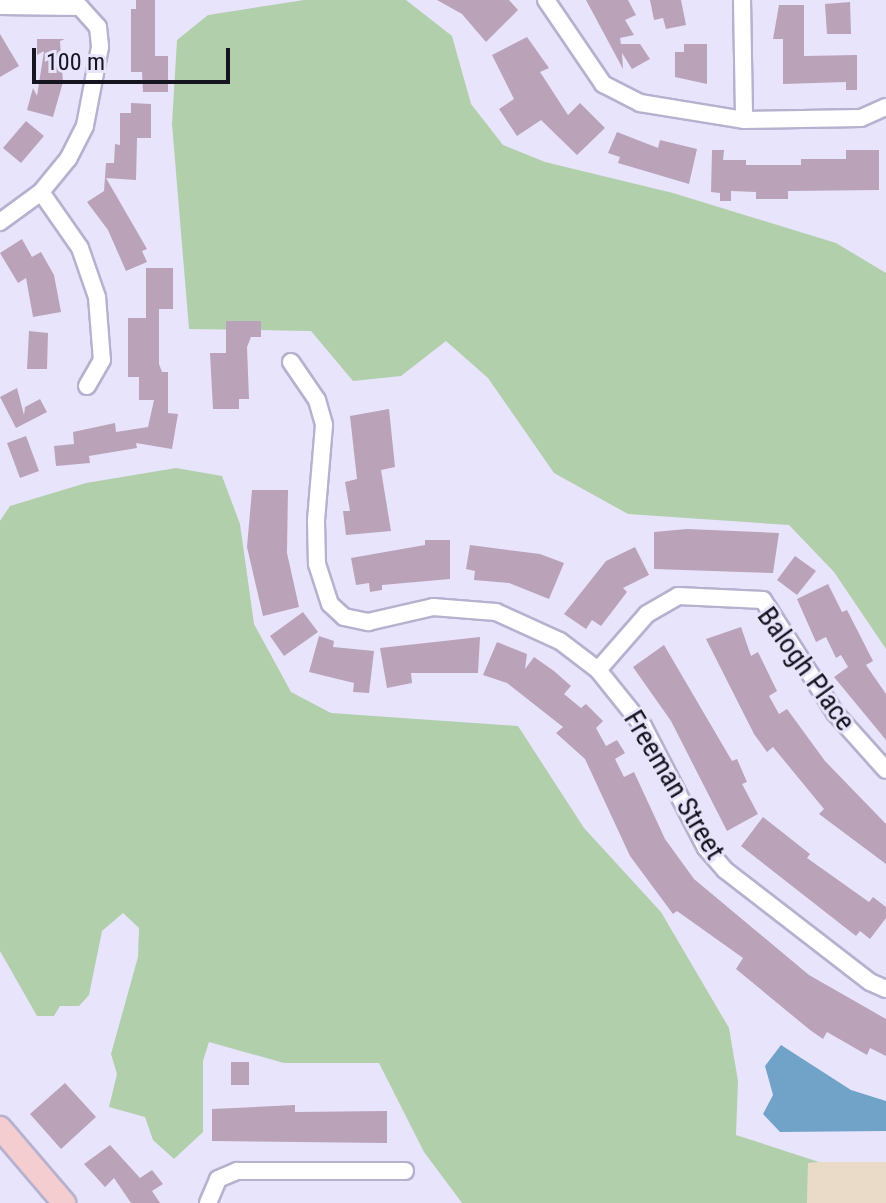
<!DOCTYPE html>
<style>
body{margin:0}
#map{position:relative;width:886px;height:1203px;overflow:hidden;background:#e8e4fc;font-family:"Roboto Condensed",sans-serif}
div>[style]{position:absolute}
.commercial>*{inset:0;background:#eadbc8}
.green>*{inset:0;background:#b1cfab}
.water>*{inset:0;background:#71a3c9}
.building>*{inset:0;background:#baa2b9}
.roads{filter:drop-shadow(2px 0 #b6b1ce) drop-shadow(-2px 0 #b6b1ce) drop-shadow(0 2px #b6b1ce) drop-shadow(0 -2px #b6b1ce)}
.street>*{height:16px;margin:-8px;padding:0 8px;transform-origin:8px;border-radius:8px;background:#fff}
.secondary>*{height:22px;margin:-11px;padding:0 11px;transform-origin:11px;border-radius:11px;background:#f4cdd1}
span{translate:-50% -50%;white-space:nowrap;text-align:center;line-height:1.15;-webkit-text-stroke:6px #e8e4fc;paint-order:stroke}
.street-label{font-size:28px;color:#16141f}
.scale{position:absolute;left:32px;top:48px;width:198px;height:36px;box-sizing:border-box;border:4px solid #16141f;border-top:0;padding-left:10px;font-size:24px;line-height:28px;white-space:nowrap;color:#16141f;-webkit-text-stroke:6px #e8e4fc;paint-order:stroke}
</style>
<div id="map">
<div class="commercial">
<div style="clip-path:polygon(808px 1162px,886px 1162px,886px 1203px,807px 1203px)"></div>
</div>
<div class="green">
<div style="clip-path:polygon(304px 0,406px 0,452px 36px,471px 104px,503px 145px,545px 162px,673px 193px,836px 243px,886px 273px,886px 649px,834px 572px,789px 525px,628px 514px,554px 473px,488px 378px,446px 341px,401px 376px,353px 381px,311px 331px,189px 329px,172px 124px,177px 40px,208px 15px)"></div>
<div style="clip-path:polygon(176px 468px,222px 476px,240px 524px,254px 624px,291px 692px,331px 713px,518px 726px,584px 828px,661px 912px,729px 1028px,738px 1081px,736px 1135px,819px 1162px,808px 1163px,807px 1203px,462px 1203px,424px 1152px,379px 1063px,284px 1063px,209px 1042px,203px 1061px,203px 1132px,174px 1159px,153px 1140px,145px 1117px,109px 1107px,117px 1074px,111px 1054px,138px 957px,139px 928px,123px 913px,102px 931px,89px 995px,79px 1006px,60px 1006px,54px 1016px,37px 1016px,0 951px,0 521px,10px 506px,86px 483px)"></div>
</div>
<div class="water">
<div style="clip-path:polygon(781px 1045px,851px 1090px,886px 1101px,886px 1131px,780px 1132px,763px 1114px,773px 1095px,765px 1066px)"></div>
</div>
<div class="building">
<div style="clip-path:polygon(136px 0,155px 0,155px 56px,168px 56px,168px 92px,143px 92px,142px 72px,131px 72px,131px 9px,136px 9px)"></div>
<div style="clip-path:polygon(437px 0,509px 0,518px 10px,486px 42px,462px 14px)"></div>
<div style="clip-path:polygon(586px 0,628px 0,636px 15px,625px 20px,634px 35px,620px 38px,621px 44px,640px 44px,650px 59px,632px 69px,622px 53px,623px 69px)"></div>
<div style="clip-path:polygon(650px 0,681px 0,686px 25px,666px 29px,663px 18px,654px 20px)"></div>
<div style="clip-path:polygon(850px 2px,851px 34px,827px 34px,825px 4px)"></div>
<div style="clip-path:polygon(779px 5px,804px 5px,804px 56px,857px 55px,857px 90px,846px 90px,846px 82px,783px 84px,783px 39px,773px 39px)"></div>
<div style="clip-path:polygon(0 34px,19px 66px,0 77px)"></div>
<div style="clip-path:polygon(527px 37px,549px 68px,540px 72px,568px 115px,580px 103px,605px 128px,577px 155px,541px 120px,517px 136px,499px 109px,514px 99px,492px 55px)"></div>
<div style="clip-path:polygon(37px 39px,65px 39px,60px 41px,63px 82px,53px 117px,27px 110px,33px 88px,37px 96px,44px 51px,37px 55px)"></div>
<div style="clip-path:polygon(684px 44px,707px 44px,707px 84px,675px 77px,675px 52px,684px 52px)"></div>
<div style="clip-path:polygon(131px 103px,151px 104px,151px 138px,137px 138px,136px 180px,106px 178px,147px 249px,142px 251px,147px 262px,126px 271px,108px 230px,87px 202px,104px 191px,106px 163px,114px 163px,115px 144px,120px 145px,120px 113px,131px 113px)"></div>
<div style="clip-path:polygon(26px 121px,44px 136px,21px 163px,3px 148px)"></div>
<div style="clip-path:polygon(617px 132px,658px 148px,660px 140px,697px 149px,689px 184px,618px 163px,620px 157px,608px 153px)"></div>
<div style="clip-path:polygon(712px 150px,724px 150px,723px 160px,746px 160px,746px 165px,801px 165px,801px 159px,846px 159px,846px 150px,879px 150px,879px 190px,788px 191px,788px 199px,756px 199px,756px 192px,731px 191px,731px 201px,720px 201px,720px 193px,711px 192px)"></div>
<div style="clip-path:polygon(22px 239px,32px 257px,41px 252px,54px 275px,61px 312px,33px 317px,26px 278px,18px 283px,0 253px)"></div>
<div style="clip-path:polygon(146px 268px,173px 268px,173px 309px,159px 309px,159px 364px,162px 372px,168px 372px,168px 413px,178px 414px,172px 449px,136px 443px,137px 448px,89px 456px,90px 463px,56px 466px,54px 446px,74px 444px,73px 432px,115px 423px,116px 432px,148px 427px,154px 400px,139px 400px,139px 377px,128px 377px,128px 318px,146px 318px)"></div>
<div style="clip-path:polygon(226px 321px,261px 321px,261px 337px,251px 337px,247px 347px,249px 399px,239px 399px,239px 409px,213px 409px,210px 353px,226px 353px)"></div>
<div style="clip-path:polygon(29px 331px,48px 333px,47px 369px,27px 369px)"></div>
<div style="clip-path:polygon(17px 388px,24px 415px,25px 407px,40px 399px,47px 412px,16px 428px,0 397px)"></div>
<div style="clip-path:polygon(389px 409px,395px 467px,381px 470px,391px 531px,346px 535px,343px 511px,350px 511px,345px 482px,357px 479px,350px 416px)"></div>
<div style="clip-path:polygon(26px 436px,39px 471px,20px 478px,7px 443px)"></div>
<div style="clip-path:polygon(252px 490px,288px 490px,287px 553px,299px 607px,263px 616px,247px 547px)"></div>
<div style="clip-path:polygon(687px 529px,779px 533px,773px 573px,654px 569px,654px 532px)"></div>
<div style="clip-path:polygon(425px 540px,450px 540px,450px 579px,382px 585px,382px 590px,370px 592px,369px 583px,356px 585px,351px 558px,425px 545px)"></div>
<div style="clip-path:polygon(470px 545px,540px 554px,564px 563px,549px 599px,509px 583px,474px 580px,475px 571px,466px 569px)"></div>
<div style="clip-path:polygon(635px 547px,649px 575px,623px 588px,627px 592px,601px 626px,592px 620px,586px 629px,564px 614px,606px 561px)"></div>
<div style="clip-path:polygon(795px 556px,816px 571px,797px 595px,777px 580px)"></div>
<div style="clip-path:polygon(828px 584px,842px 612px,847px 610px,873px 661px,866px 665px,886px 694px,886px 740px,834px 677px,848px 667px,841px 655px,836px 658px,826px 637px,816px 642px,797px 599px)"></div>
<div style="clip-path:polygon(303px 612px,318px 632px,284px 656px,270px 636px)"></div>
<div style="clip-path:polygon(741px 627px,751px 656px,758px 652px,777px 691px,769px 696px,779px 714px,787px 709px,825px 761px,886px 824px,886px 864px,819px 814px,824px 809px,773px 747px,767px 752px,754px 734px,706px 639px)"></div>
<div style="clip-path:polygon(319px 636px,334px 641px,333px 647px,374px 651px,369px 693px,353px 692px,354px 683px,309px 672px)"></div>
<div style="clip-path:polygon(480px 637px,478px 673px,411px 673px,412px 683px,387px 688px,380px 648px)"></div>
<div style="clip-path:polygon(497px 642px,527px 654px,525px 669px,534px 657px,554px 671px,571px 686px,564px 694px,581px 708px,586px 704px,603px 721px,596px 728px,606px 746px,617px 740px,625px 753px,615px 759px,624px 777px,634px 772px,665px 839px,694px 879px,809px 975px,886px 1019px,886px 1056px,870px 1048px,867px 1055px,827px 1032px,823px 1039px,810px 1030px,736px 969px,743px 958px,677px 911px,673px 914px,630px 856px,585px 759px,556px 733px,563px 727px,507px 683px,483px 675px)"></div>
<div style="clip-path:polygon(664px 645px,732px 761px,737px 759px,747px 782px,742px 784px,758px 814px,727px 831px,671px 721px,633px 667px)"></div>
<div style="clip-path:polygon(763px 817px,810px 854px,807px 858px,869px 902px,873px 897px,886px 907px,886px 918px,870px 939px,860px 931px,856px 936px,741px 846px)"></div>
<div style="clip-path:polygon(231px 1062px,249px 1062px,249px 1085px,231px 1085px)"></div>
<div style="clip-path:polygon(65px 1083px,96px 1117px,61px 1149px,30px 1114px)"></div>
<div style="clip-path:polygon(295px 1105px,295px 1112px,387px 1111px,387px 1143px,212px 1141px,212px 1109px)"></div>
<div style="clip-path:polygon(110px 1145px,140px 1178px,152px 1170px,163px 1184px,152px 1191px,160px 1203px,131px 1203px,114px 1178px,105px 1187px,84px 1164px)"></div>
</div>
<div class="roads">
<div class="street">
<div style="left:546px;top:0;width:102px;rotate:55.8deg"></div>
<div style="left:603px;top:84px;width:42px;rotate:27.2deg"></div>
<div style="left:640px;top:103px;width:105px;rotate:9.3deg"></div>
<div style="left:744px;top:120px;width:117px;rotate:-1deg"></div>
<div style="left:861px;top:118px;width:27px;rotate:-24deg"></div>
<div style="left:742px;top:0;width:120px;rotate:89deg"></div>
<div style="left:0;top:6px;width:80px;rotate:0.7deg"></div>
<div style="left:80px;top:7px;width:27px;rotate:48deg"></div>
<div style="left:98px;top:27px;width:20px;rotate:84deg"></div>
<div style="left:100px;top:47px;width:80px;rotate:100.8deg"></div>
<div style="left:85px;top:126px;width:37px;rotate:117deg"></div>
<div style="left:68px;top:159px;width:43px;rotate:129.3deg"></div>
<div style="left:41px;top:192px;width:51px;rotate:143.8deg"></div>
<div style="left:41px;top:192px;width:68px;rotate:55.1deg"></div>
<div style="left:80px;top:248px;width:52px;rotate:70.9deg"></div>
<div style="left:97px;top:297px;width:63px;rotate:85.5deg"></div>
<div style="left:102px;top:360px;width:30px;rotate:120deg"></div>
<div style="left:291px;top:362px;width:46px;rotate:55.6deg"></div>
<div style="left:317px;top:400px;width:26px;rotate:74deg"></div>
<div style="left:324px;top:425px;width:96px;rotate:94.8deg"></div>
<div style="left:316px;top:521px;width:43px;rotate:88.7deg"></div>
<div style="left:317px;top:564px;width:42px;rotate:72deg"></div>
<div style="left:330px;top:604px;width:19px;rotate:43deg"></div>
<div style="left:344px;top:617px;width:25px;rotate:12deg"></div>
<div style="left:368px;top:622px;width:67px;rotate:-13deg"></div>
<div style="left:433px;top:607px;width:63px;rotate:4.5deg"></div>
<div style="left:496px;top:612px;width:70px;rotate:24.4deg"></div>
<div style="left:560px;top:641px;width:48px;rotate:37.3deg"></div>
<div style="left:598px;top:670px;width:72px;rotate:51.2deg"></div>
<div style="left:643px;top:726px;width:137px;rotate:62.7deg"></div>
<div style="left:706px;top:848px;width:29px;rotate:49deg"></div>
<div style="left:725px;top:870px;width:183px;rotate:37.7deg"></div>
<div style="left:870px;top:982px;width:17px;rotate:24deg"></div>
<div style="left:598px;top:670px;width:74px;rotate:-48.8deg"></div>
<div style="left:647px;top:614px;width:36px;rotate:-30deg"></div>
<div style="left:678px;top:596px;width:85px;rotate:2.7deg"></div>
<div style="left:763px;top:600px;width:134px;rotate:57.5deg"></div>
<div style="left:835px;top:713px;width:76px;rotate:48.2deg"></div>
<div style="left:208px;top:1203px;width:26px;rotate:-67deg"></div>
<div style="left:218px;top:1179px;width:21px;rotate:-23deg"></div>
<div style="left:237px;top:1171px;width:168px"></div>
</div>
<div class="secondary">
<div style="left:0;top:1128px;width:99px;rotate:49.5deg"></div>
</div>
</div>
<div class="street-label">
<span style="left:806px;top:669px;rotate:54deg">Balogh Place</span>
<span style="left:674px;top:785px;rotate:59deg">Freeman Street</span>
</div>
<div class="scale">100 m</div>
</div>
